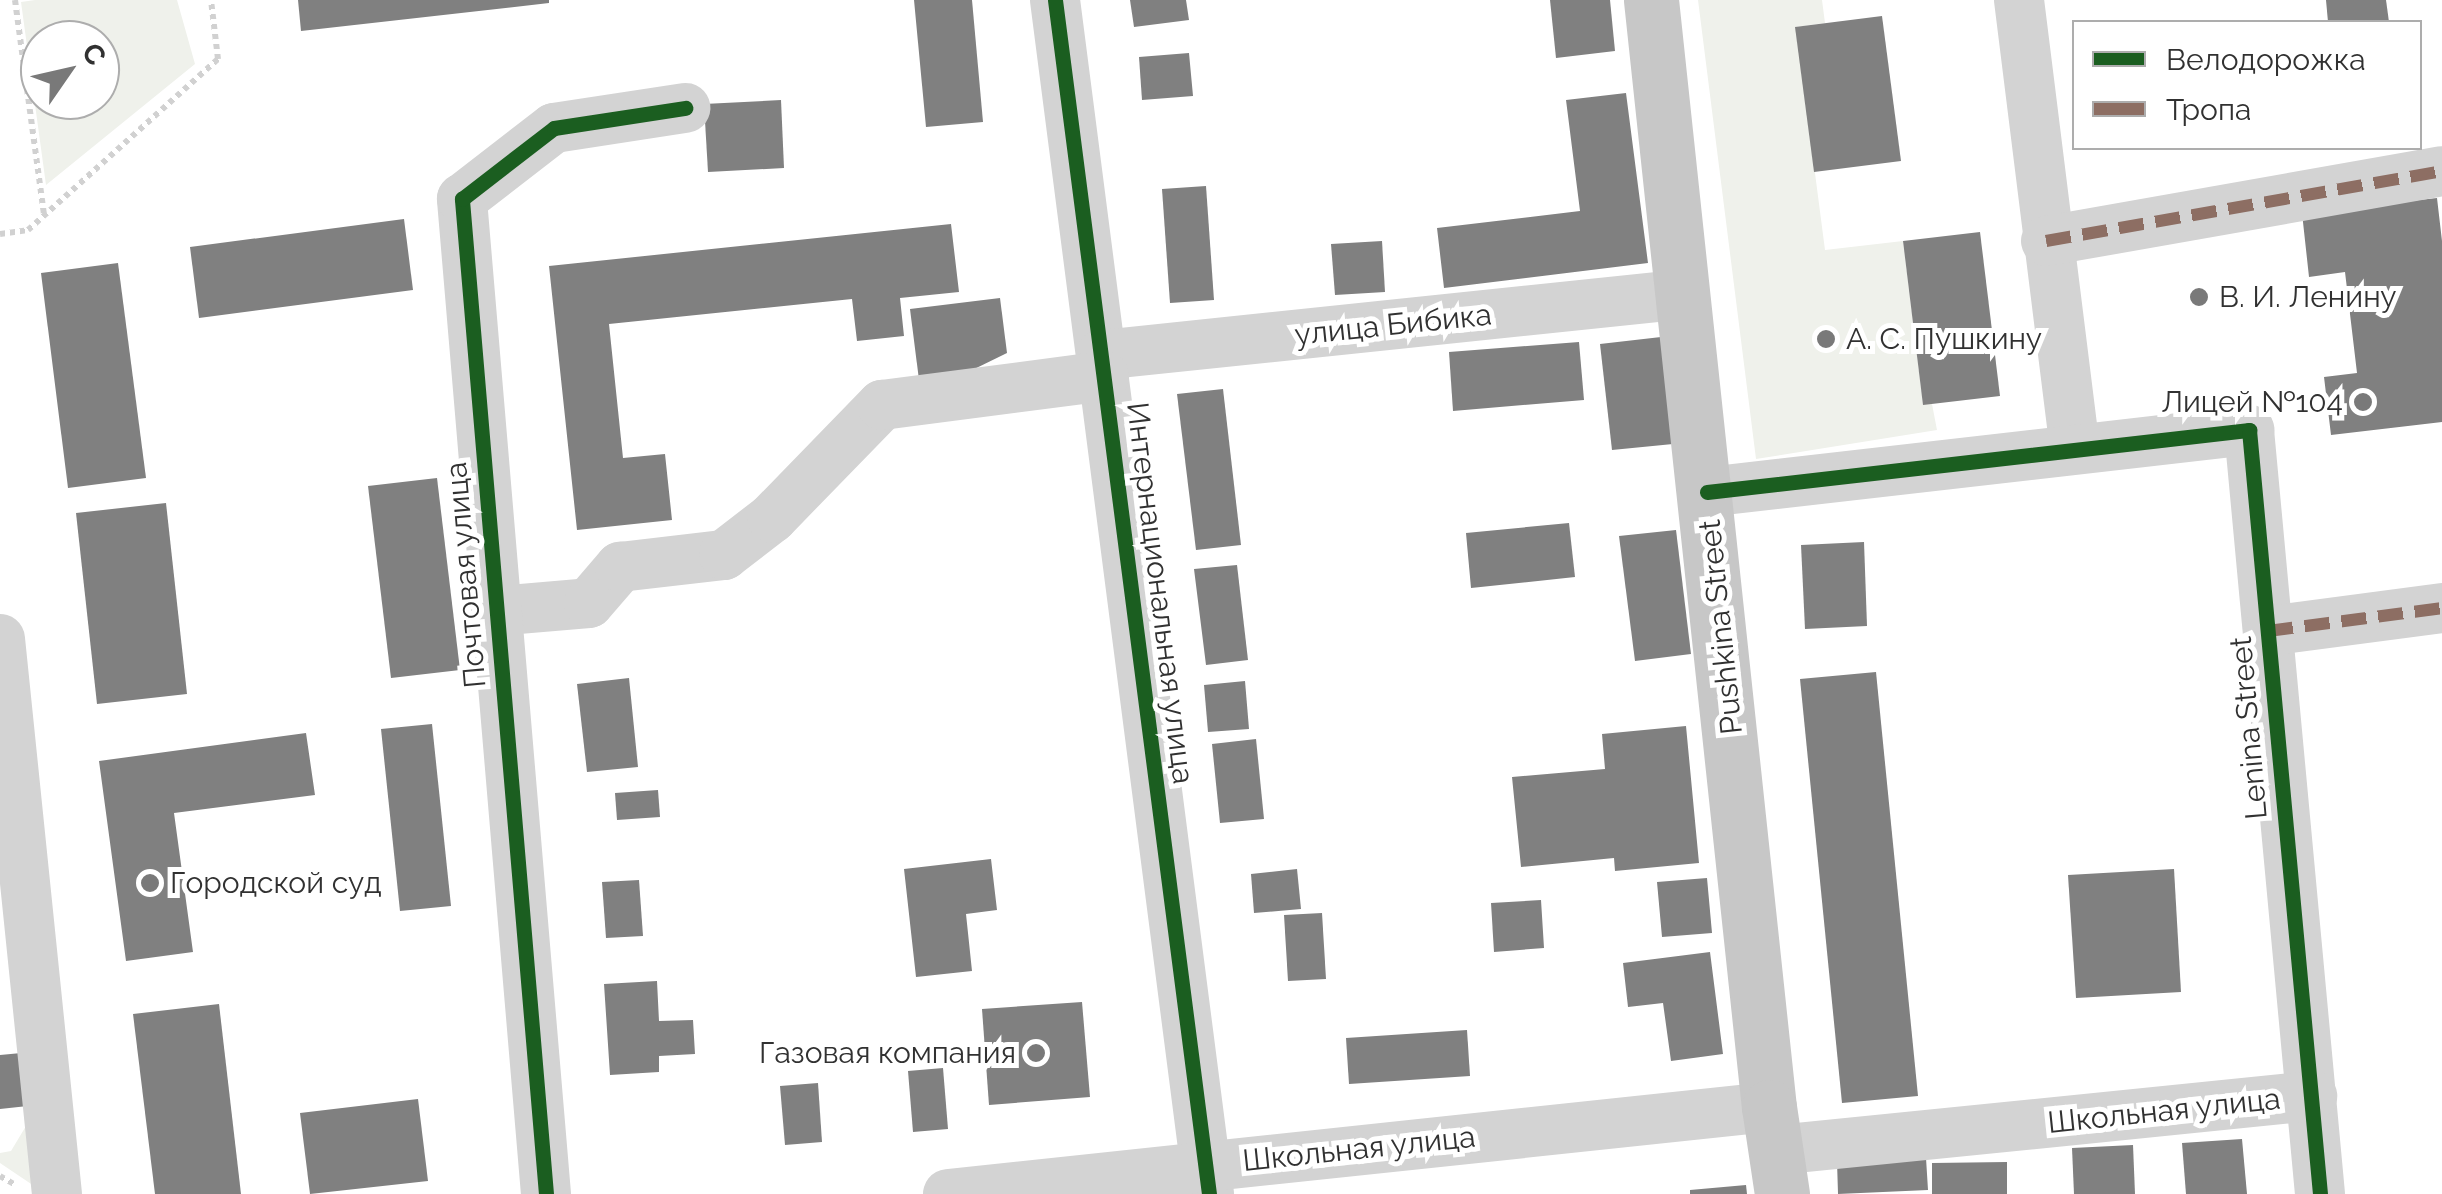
<!DOCTYPE html>
<meta charset="utf-8">
<style>
body{margin:0}
#map{position:relative;width:2442px;height:1194px;overflow:hidden;background:#fff;font-family:Raleway,sans-serif}
div>[style]{position:absolute}
.green>*{inset:0;background:#eff1eb}
.building>*{inset:0;background:#808080}
.path>*{height:6px;margin-top:-3px;transform-origin:0;background:repeating-linear-gradient(90deg,#d1d1d1 0 5px,transparent 0 10px)}
.minor>*{height:50px;margin:-25px;padding:0 25px;transform-origin:25px;border-radius:25px;background:#d3d3d3}
.major>*{height:55px;margin:-27.5px;padding:0 27.5px;transform-origin:27.5px;border-radius:27.5px;background:#c7c7c7}
.quiet>*{height:12px;margin-top:-6px;transform-origin:0;background:repeating-linear-gradient(90deg,#8d6e63 0 25px,transparent 0 37px)}
.cycleway>*{height:15px;margin:-7.5px;padding:0 7.5px;transform-origin:7.5px;border-radius:7.5px;background:#1b5e20}
.dots>*{width:28px;height:28px;translate:-50% -50%;box-sizing:border-box;border:5px solid #fff;border-radius:50%}
span{translate:-50% -50%;white-space:nowrap;text-align:center;line-height:1.15;-webkit-text-stroke:10px #fff;paint-order:stroke}
.poi-label{font-size:30px;color:#313131}
.left{translate:0 -50%;text-align:left}
.right{translate:-100% -50%;text-align:right}
.street-label{font-size:30px;color:#313131}
.legend{position:absolute;left:2072px;top:20px;width:350px;height:130px;box-sizing:border-box;background:#fff;border:2px solid #adadad;margin:0;padding:12px 18px;list-style:none;font-size:30px;color:#313131}
.legend li{display:flex;align-items:center;gap:20px;height:50px}
.legend b{width:50px;border:2px solid #adadad}
.north{position:absolute;left:20px;top:20px;width:100px;height:100px;box-sizing:border-box;background:#fff;border:2px solid #adadad;border-radius:50%;rotate:56deg;font-size:28px;font-weight:700;line-height:40px;text-align:center;color:#313131}
.north::after{content:'';display:block;margin:auto;width:35px;height:45px;background:#797979;clip-path:polygon(50% 0,100% 100%,50% 72%,0 100%)}
</style>
<div id="map">
<div class="green">
<div style="clip-path:polygon(evenodd,35px 0,177px 0,195px 64px,46px 185px,21px 2px,35px 0,100px 40px,100px 100px,40px 100px,40px 40px,100px 40px)"></div>
<div style="clip-path:polygon(1698px 0,1822px 0,1825px 23px,1796px 27px,1825px 250px,1903px 241px,1923px 404px,1932px 404px,1937px 430px,1756px 459px)"></div>
<div style="clip-path:polygon(35px 1111px,46px 1194px,0 1163px,0 1153px,11px 1151px)"></div>
</div>
<div class="building">
<div style="clip-path:polygon(298px 0,549px 0,549px 3px,301px 31px)"></div>
<div style="clip-path:polygon(914px 0,972px 0,983px 122px,926px 127px)"></div>
<div style="clip-path:polygon(1130px 0,1186px 0,1189px 20px,1134px 27px)"></div>
<div style="clip-path:polygon(1550px 0,1610px 0,1615px 51px,1556px 58px)"></div>
<div style="clip-path:polygon(2326px 0,2386px 0,2389px 22px,2328px 22px)"></div>
<div style="clip-path:polygon(1882px 16px,1901px 161px,1814px 172px,1795px 27px)"></div>
<div style="clip-path:polygon(1189px 53px,1193px 96px,1142px 100px,1139px 57px)"></div>
<div style="clip-path:polygon(1626px 93px,1648px 263px,1444px 288px,1437px 228px,1580px 211px,1566px 100px)"></div>
<div style="clip-path:polygon(781px 100px,784px 168px,708px 172px,704px 104px)"></div>
<div style="clip-path:polygon(1206px 186px,1214px 300px,1170px 303px,1162px 189px)"></div>
<div style="clip-path:polygon(2437px 198px,2442px 241px,2442px 422px,2331px 435px,2324px 377px,2357px 373px,2345px 272px,2309px 277px,2302px 213px)"></div>
<div style="clip-path:polygon(404px 219px,413px 290px,199px 318px,190px 247px)"></div>
<div style="clip-path:polygon(951px 224px,959px 292px,900px 298px,904px 336px,857px 341px,852px 299px,609px 324px,623px 458px,665px 454px,672px 520px,577px 530px,549px 266px)"></div>
<div style="clip-path:polygon(1980px 232px,2000px 396px,1923px 405px,1903px 241px)"></div>
<div style="clip-path:polygon(1382px 241px,1385px 292px,1335px 295px,1331px 244px)"></div>
<div style="clip-path:polygon(118px 263px,146px 478px,68px 488px,41px 273px)"></div>
<div style="clip-path:polygon(1000px 298px,1007px 353px,960px 376px,919px 380px,910px 309px)"></div>
<div style="clip-path:polygon(1661px 337px,1673px 444px,1612px 450px,1600px 344px)"></div>
<div style="clip-path:polygon(1579px 342px,1584px 400px,1453px 411px,1449px 352px)"></div>
<div style="clip-path:polygon(1223px 389px,1241px 545px,1196px 550px,1177px 394px)"></div>
<div style="clip-path:polygon(437px 478px,460px 670px,391px 678px,368px 486px)"></div>
<div style="clip-path:polygon(166px 503px,187px 694px,97px 704px,76px 513px)"></div>
<div style="clip-path:polygon(1569px 523px,1575px 577px,1471px 588px,1466px 533px)"></div>
<div style="clip-path:polygon(1676px 530px,1691px 654px,1635px 661px,1619px 536px)"></div>
<div style="clip-path:polygon(1864px 542px,1867px 626px,1805px 629px,1801px 545px)"></div>
<div style="clip-path:polygon(1237px 565px,1248px 660px,1206px 665px,1194px 569px)"></div>
<div style="clip-path:polygon(1876px 672px,1918px 1096px,1842px 1103px,1800px 679px)"></div>
<div style="clip-path:polygon(629px 678px,638px 767px,587px 772px,577px 684px)"></div>
<div style="clip-path:polygon(1245px 681px,1249px 729px,1208px 732px,1204px 685px)"></div>
<div style="clip-path:polygon(432px 724px,451px 906px,400px 911px,381px 729px)"></div>
<div style="clip-path:polygon(1686px 726px,1699px 863px,1615px 871px,1614px 858px,1521px 867px,1512px 777px,1605px 769px,1602px 734px)"></div>
<div style="clip-path:polygon(306px 733px,315px 795px,174px 813px,193px 952px,126px 961px,99px 761px)"></div>
<div style="clip-path:polygon(1256px 739px,1264px 819px,1220px 823px,1212px 744px)"></div>
<div style="clip-path:polygon(658px 790px,660px 817px,617px 820px,615px 793px)"></div>
<div style="clip-path:polygon(991px 859px,997px 910px,966px 914px,972px 971px,916px 977px,904px 869px)"></div>
<div style="clip-path:polygon(1297px 869px,1301px 909px,1254px 913px,1251px 874px)"></div>
<div style="clip-path:polygon(2174px 869px,2181px 992px,2076px 998px,2068px 875px)"></div>
<div style="clip-path:polygon(1707px 878px,1712px 933px,1662px 937px,1657px 882px)"></div>
<div style="clip-path:polygon(639px 880px,643px 936px,606px 938px,602px 882px)"></div>
<div style="clip-path:polygon(1541px 900px,1544px 948px,1494px 952px,1491px 903px)"></div>
<div style="clip-path:polygon(1322px 913px,1326px 979px,1288px 981px,1284px 915px)"></div>
<div style="clip-path:polygon(1710px 952px,1723px 1054px,1671px 1061px,1663px 1003px,1628px 1007px,1623px 963px)"></div>
<div style="clip-path:polygon(657px 981px,659px 1021px,693px 1020px,695px 1054px,659px 1056px,659px 1072px,610px 1075px,604px 984px)"></div>
<div style="clip-path:polygon(1082px 1002px,1090px 1097px,989px 1105px,982px 1009px)"></div>
<div style="clip-path:polygon(219px 1004px,241px 1194px,155px 1194px,133px 1014px)"></div>
<div style="clip-path:polygon(1467px 1030px,1470px 1076px,1349px 1084px,1346px 1038px)"></div>
<div style="clip-path:polygon(32px 1052px,37px 1105px,0 1109px,0 1055px)"></div>
<div style="clip-path:polygon(943px 1068px,948px 1129px,913px 1132px,908px 1071px)"></div>
<div style="clip-path:polygon(818px 1083px,822px 1142px,785px 1145px,780px 1086px)"></div>
<div style="clip-path:polygon(418px 1099px,428px 1181px,310px 1194px,300px 1113px)"></div>
<div style="clip-path:polygon(2242px 1139px,2247px 1194px,2186px 1194px,2182px 1143px)"></div>
<div style="clip-path:polygon(2133px 1145px,2135px 1194px,2074px 1194px,2072px 1148px)"></div>
<div style="clip-path:polygon(1926px 1158px,1928px 1190px,1838px 1194px,1837px 1161px)"></div>
<div style="clip-path:polygon(2007px 1162px,2007px 1194px,1932px 1194px,1932px 1163px)"></div>
<div style="clip-path:polygon(1746px 1185px,1747px 1194px,1690px 1194px,1690px 1190px)"></div>
</div>
<div class="path">
<div style="left:15px;top:0;width:216px;rotate:82.3deg"></div>
<div style="left:0;top:234px;width:28px;rotate:-8deg"></div>
<div style="left:28px;top:230px;width:256px;rotate:-42deg"></div>
<div style="left:218px;top:59px;width:59px;rotate:-96.8deg"></div>
<div style="left:0;top:1176px;width:16px;rotate:30deg"></div>
</div>
<div class="minor">
<div style="left:1055px;top:0;width:1204px;rotate:82.65deg"></div>
<div style="left:2019px;top:0;width:450px;rotate:82.9deg"></div>
<div style="left:2046px;top:241px;width:402px;rotate:-10deg"></div>
<div style="left:1101px;top:355px;width:587px;rotate:-5.96deg"></div>
<div style="left:1707px;top:492px;width:546px;rotate:-6.53deg"></div>
<div style="left:2249px;top:430px;width:767px;rotate:84.69deg"></div>
<div style="left:496px;top:611px;width:93px;rotate:-4.9deg"></div>
<div style="left:589px;top:603px;width:48px;rotate:-49.3deg"></div>
<div style="left:620px;top:567px;width:105px;rotate:-6.6deg"></div>
<div style="left:724px;top:555px;width:61px;rotate:-37.6deg"></div>
<div style="left:772px;top:518px;width:158px;rotate:-45.8deg"></div>
<div style="left:882px;top:405px;width:224px;rotate:-7.4deg"></div>
<div style="left:2268px;top:631px;width:176px;rotate:-7.5deg"></div>
<div style="left:0;top:639px;width:558px;rotate:84.14deg"></div>
<div style="left:1777px;top:1150px;width:538px;rotate:-5.76deg"></div>
<div style="left:546px;top:1194px;width:999px;rotate:-94.83deg"></div>
<div style="left:462px;top:199px;width:116px;rotate:-37.7deg"></div>
<div style="left:554px;top:128px;width:133px;rotate:-8.7deg"></div>
<div style="left:948px;top:1194px;width:826px;rotate:-6.05deg"></div>
</div>
<div class="major">
<div style="left:1651px;top:0;width:1113px;rotate:83.92deg"></div>
<div style="left:1769px;top:1107px;width:88px;rotate:81.5deg"></div>
</div>
<div class="quiet">
<div style="left:2046px;top:241px;width:402px;rotate:-10deg"></div>
<div style="left:2268px;top:631px;width:176px;rotate:-7.5deg"></div>
</div>
<div class="cycleway">
<div style="left:1055px;top:0;width:1204px;rotate:82.65deg"></div>
<div style="left:1707px;top:492px;width:546px;rotate:-6.53deg"></div>
<div style="left:2249px;top:430px;width:767px;rotate:84.69deg"></div>
<div style="left:546px;top:1194px;width:999px;rotate:-94.83deg"></div>
<div style="left:462px;top:199px;width:116px;rotate:-37.7deg"></div>
<div style="left:554px;top:128px;width:133px;rotate:-8.7deg"></div>
</div>
<div class="dots">
<div style="left:2199px;top:297px;background:#797979"></div>
<div style="left:1826px;top:339px;background:#797979"></div>
<div style="left:2363px;top:402px;background:#797979"></div>
<div style="left:150px;top:883px;background:#797979"></div>
<div style="left:1036px;top:1053px;background:#797979"></div>
</div>
<div class="poi-label">
<span class="left" style="left:2219px;top:297px">В. И. Ленину</span>
<span class="left" style="left:1846px;top:339px">А. С. Пушкину</span>
<span class="right" style="left:2343px;top:402px">Лицей №104</span>
<span class="left" style="left:170px;top:883px">Городской суд</span>
<span class="right" style="left:1016px;top:1053px">Газовая компания</span>
</div>
<div class="street-label">
<span style="left:1393px;top:325px;rotate:-6deg">улица Бибика</span>
<span style="left:466px;top:575px;rotate:-95deg">Почтовая улица</span>
<span style="left:1160px;top:593px;rotate:83deg">Интернациональная улица</span>
<span style="left:1721px;top:627px;rotate:-96deg">Pushkina Street</span>
<span style="left:2249px;top:728px;rotate:-95deg">Lenina Street</span>
<span style="left:2164px;top:1111px;rotate:-6deg">Школьная улица</span>
<span style="left:1359px;top:1149px;rotate:-6deg">Школьная улица</span>
</div>
<ul class="legend">
<li><b style="height:12px;background:#1b5e20"></b>Велодорожка</li>
<li><b style="height:12px;background:#8d6e63"></b>Тропа</li>
</ul>
<div class="north">С</div>
</div>
